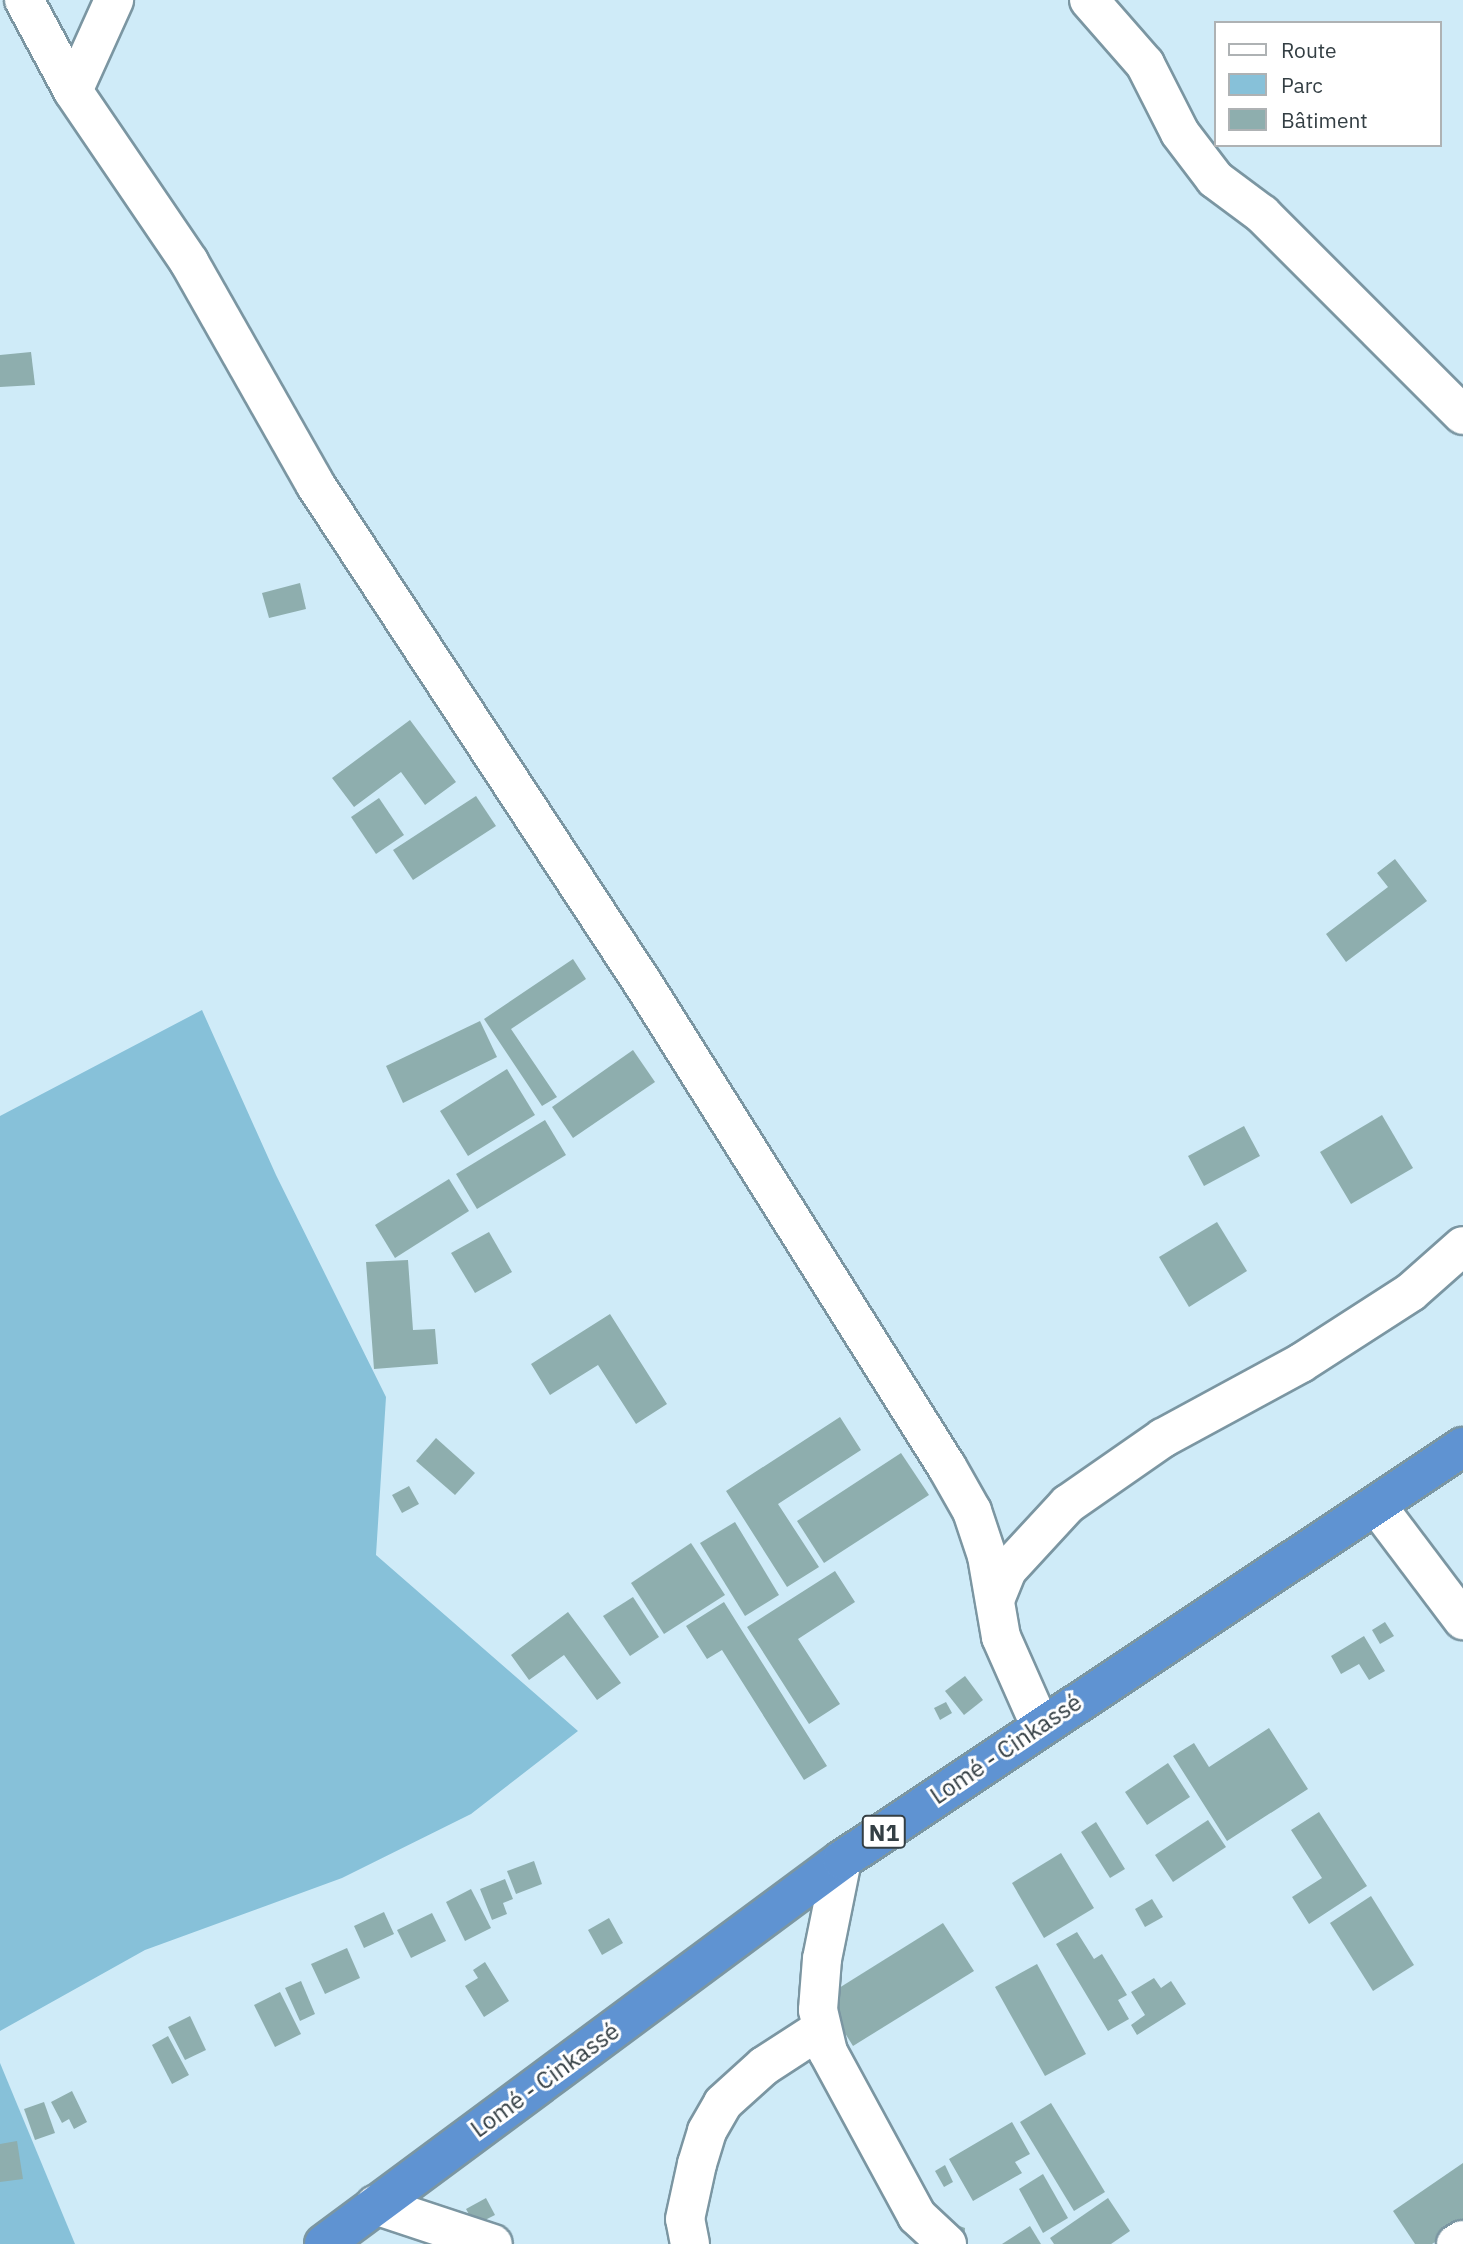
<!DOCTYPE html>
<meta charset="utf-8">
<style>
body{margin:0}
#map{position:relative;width:1463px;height:2244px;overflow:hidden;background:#cfebf8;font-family:"IBM Plex Sans",sans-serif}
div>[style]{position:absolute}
.green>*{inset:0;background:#87c1d9}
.building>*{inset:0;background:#8eaeae}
.roads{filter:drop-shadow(2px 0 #7b96a2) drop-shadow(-2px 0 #7b96a2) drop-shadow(0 2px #7b96a2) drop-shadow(0 -2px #7b96a2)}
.minor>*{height:38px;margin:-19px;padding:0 19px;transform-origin:19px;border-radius:19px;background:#fff}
.highway>*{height:38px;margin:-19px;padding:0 19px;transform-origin:19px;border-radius:19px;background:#5f93d2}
span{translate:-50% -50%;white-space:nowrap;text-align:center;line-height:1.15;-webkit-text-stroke:6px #fff;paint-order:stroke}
.shield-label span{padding:2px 5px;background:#fff;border:2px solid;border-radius:5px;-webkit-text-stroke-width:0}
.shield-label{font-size:23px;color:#343f44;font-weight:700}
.street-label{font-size:24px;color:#343f44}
.legend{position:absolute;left:1214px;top:21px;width:228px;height:126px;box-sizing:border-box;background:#fff;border:2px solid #aeb2b4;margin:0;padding:9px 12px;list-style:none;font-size:21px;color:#343f44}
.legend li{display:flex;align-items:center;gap:14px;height:35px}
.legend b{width:35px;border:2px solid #aeb2b4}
</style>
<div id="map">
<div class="green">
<div style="clip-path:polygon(202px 1010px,276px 1175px,386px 1397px,376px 1555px,578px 1731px,471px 1814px,342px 1878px,145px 1950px,0 2031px,0 1116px)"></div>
<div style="clip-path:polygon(0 2063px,75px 2244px,0 2244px)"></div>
</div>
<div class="building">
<div style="clip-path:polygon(31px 352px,35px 385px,0 387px,0 355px)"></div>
<div style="clip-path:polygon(300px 583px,306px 609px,269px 618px,262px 593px)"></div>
<div style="clip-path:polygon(410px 720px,456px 782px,425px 805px,401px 772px,354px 807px,332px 778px)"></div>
<div style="clip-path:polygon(476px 796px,496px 826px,413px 880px,393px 850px)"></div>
<div style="clip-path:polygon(379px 798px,404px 835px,376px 854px,351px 817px)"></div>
<div style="clip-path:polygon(1395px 859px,1427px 901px,1346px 962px,1326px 934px,1388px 887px,1377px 873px)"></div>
<div style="clip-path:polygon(573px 959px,586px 979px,511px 1029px,557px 1097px,542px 1106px,484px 1019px)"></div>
<div style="clip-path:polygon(480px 1021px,497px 1057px,403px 1103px,386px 1066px)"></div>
<div style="clip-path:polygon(633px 1050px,655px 1082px,573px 1138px,552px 1107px)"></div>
<div style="clip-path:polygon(507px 1069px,535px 1115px,468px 1156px,440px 1111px)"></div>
<div style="clip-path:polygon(1382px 1115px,1413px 1168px,1351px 1204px,1320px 1152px)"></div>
<div style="clip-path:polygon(545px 1120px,566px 1155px,477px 1209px,456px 1174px)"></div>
<div style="clip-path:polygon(1244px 1126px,1260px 1156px,1204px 1186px,1188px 1156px)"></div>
<div style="clip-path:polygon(449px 1179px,469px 1211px,395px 1258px,375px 1225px)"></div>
<div style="clip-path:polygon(1217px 1222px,1247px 1271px,1189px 1307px,1159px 1257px)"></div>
<div style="clip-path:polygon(489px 1232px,512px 1272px,475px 1293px,451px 1253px)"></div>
<div style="clip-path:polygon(408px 1260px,413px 1330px,435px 1329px,438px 1364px,374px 1369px,366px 1262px)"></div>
<div style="clip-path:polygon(610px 1314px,667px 1404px,636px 1424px,598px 1365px,550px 1395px,531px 1364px)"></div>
<div style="clip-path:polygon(840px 1417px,861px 1450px,778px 1504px,819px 1567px,787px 1587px,726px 1491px)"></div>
<div style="clip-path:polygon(436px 1438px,475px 1473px,455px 1495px,416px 1461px)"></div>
<div style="clip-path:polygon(901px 1453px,929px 1495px,824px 1563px,797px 1521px)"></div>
<div style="clip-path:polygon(409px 1486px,419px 1504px,402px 1513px,392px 1495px)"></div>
<div style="clip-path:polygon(735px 1522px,779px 1595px,745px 1616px,700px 1543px)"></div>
<div style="clip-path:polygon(691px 1543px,725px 1595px,664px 1634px,631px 1583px)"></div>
<div style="clip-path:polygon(835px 1571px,855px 1602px,798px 1639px,840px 1704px,809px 1724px,747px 1627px)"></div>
<div style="clip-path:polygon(633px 1597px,659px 1637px,630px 1656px,603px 1616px)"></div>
<div style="clip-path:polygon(724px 1602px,827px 1766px,804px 1780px,722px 1650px,707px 1659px,686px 1626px)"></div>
<div style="clip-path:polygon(568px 1612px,621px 1683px,597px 1700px,564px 1655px,529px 1680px,511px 1655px)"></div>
<div style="clip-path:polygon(1385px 1622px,1394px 1636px,1380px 1644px,1372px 1630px)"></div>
<div style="clip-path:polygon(1364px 1636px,1385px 1671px,1369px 1680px,1359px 1664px,1341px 1674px,1331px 1656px)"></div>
<div style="clip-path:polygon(965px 1676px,983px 1700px,964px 1715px,945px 1691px)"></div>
<div style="clip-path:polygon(946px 1702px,952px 1713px,940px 1720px,934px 1708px)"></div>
<div style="clip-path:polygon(1269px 1728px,1308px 1789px,1227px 1841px,1173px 1756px,1194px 1743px,1209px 1767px)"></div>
<div style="clip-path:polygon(1168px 1763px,1190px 1797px,1147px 1825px,1125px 1792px)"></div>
<div style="clip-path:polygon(1319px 1812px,1367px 1886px,1309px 1924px,1292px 1897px,1322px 1878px,1291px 1830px)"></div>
<div style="clip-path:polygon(1208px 1820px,1226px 1847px,1173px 1882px,1155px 1855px)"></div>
<div style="clip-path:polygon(1096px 1822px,1125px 1869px,1110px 1878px,1081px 1832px)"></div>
<div style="clip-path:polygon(1061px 1853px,1094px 1908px,1044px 1938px,1012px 1883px)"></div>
<div style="clip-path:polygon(534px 1861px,542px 1884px,516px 1894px,507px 1871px)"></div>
<div style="clip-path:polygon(505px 1879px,513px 1899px,503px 1903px,507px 1914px,492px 1920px,480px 1889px)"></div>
<div style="clip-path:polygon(471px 1889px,491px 1928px,465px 1941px,446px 1902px)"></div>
<div style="clip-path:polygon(1371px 1896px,1414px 1965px,1373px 1991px,1330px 1923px)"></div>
<div style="clip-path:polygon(1152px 1899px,1163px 1917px,1145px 1927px,1135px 1909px)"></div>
<div style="clip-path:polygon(384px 1912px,394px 1934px,364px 1948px,354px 1926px)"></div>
<div style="clip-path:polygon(432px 1913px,446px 1941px,411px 1958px,397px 1930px)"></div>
<div style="clip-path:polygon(609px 1918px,623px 1943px,602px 1955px,588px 1930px)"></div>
<div style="clip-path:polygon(943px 1923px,974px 1971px,853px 2046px,823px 1998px)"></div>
<div style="clip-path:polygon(1077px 1932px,1094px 1959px,1102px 1954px,1127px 1995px,1118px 2000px,1129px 2019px,1108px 2031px,1056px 1944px)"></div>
<div style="clip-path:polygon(347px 1948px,360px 1978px,325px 1994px,311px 1964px)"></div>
<div style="clip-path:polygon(485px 1962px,509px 2001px,484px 2017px,465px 1986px,478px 1978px,473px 1970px)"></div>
<div style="clip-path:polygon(1037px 1964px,1086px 2054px,1045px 2076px,995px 1987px)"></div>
<div style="clip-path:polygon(1154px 1978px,1161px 1988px,1171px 1981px,1186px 2004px,1137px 2035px,1131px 2025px,1145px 2015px,1131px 1992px)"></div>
<div style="clip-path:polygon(301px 1981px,315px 2014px,300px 2021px,285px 1988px)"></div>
<div style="clip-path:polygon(280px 1992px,301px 2034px,275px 2047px,254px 2005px)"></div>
<div style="clip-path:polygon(190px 2016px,206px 2050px,185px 2060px,168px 2027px)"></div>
<div style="clip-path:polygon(168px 2036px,189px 2075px,172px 2084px,152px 2045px)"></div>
<div style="clip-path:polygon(72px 2091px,87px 2122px,74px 2129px,69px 2119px,62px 2123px,51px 2102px)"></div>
<div style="clip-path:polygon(44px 2102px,55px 2133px,35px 2140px,24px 2109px)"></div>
<div style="clip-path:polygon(1051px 2103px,1105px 2192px,1074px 2211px,1020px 2122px)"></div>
<div style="clip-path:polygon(1012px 2122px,1030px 2154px,1015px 2162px,1022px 2173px,973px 2201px,949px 2159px)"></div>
<div style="clip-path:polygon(17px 2141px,23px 2179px,0 2182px,0 2144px)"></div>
<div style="clip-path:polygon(1463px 2163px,1463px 2223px,1432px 2244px,1415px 2244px,1393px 2211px)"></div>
<div style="clip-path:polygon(945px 2165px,953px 2182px,944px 2187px,935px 2171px)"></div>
<div style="clip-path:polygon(1043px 2174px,1068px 2218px,1043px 2233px,1019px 2189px)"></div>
<div style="clip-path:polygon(486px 2198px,495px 2215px,475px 2225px,466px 2209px)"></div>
<div style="clip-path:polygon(1108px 2198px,1130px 2231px,1111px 2244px,1054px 2244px,1050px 2238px)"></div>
<div style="clip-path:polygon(954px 2224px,965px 2228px,964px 2242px)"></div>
<div style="clip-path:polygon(1030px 2226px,1041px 2244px,1002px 2244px)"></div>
</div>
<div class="roads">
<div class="minor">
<div style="left:24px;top:0;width:103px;rotate:61.7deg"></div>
<div style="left:73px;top:91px;width:207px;rotate:55.8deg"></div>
<div style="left:189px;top:262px;width:255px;rotate:60.4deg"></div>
<div style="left:315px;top:484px;width:599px;rotate:56.71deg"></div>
<div style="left:644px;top:985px;width:569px;rotate:57.85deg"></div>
<div style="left:947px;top:1467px;width:51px;rotate:60.4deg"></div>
<div style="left:972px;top:1511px;width:47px;rotate:71.6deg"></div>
<div style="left:987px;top:1556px;width:82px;rotate:80.2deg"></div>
<div style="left:1001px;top:1637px;width:96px;rotate:66.1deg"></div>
<div style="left:1089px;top:0;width:85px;rotate:48.8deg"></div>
<div style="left:1145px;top:64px;width:77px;rotate:63.1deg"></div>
<div style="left:1180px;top:133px;width:58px;rotate:52.7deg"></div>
<div style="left:1215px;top:179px;width:59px;rotate:36.7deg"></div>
<div style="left:1262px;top:214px;width:284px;rotate:45deg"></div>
<div style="left:73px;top:91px;width:100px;rotate:-65.7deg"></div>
<div style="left:1377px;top:1506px;width:143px;rotate:53deg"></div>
<div style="left:995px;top:1600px;width:32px;rotate:-68deg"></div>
<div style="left:1007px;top:1570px;width:90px;rotate:-47.3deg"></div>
<div style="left:1068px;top:1504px;width:116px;rotate:-34.8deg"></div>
<div style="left:1163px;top:1438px;width:157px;rotate:-28.5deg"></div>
<div style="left:1301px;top:1363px;width:131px;rotate:-32.8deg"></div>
<div style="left:1411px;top:1292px;width:69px;rotate:-41.5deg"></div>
<div style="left:842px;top:1860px;width:101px;rotate:101.4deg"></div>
<div style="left:822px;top:1959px;width:51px;rotate:94.5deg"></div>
<div style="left:818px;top:2010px;width:43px;rotate:76.6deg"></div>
<div style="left:828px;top:2052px;width:187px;rotate:61.5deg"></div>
<div style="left:917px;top:2216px;width:41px;rotate:43deg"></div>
<div style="left:375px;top:2205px;width:124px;rotate:18.3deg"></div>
<div style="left:690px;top:2244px;width:25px;rotate:-101deg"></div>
<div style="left:685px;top:2219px;width:56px;rotate:-77.7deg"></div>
<div style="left:697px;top:2164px;width:34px;rotate:-73deg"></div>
<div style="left:707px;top:2131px;width:32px;rotate:-60deg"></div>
<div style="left:723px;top:2103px;width:55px;rotate:-42.1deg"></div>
<div style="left:764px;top:2066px;width:68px;rotate:-33deg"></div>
<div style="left:1456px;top:2244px;width:8px;rotate:-30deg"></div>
</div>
<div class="highway">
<div style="left:324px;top:2244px;width:645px;rotate:-36.55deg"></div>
<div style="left:842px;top:1860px;width:746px;rotate:-33.63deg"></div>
</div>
</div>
<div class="shield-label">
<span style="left:884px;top:1832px">N1</span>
</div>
<div class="street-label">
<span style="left:1006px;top:1749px;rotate:-34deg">Lomé - Cinkassé</span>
<span style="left:545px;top:2080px;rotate:-36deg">Lomé - Cinkassé</span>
</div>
<ul class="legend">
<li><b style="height:9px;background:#fff"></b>Route</li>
<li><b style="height:19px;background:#87c1d9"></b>Parc</li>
<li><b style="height:19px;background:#8eaeae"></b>Bâtiment</li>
</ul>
</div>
